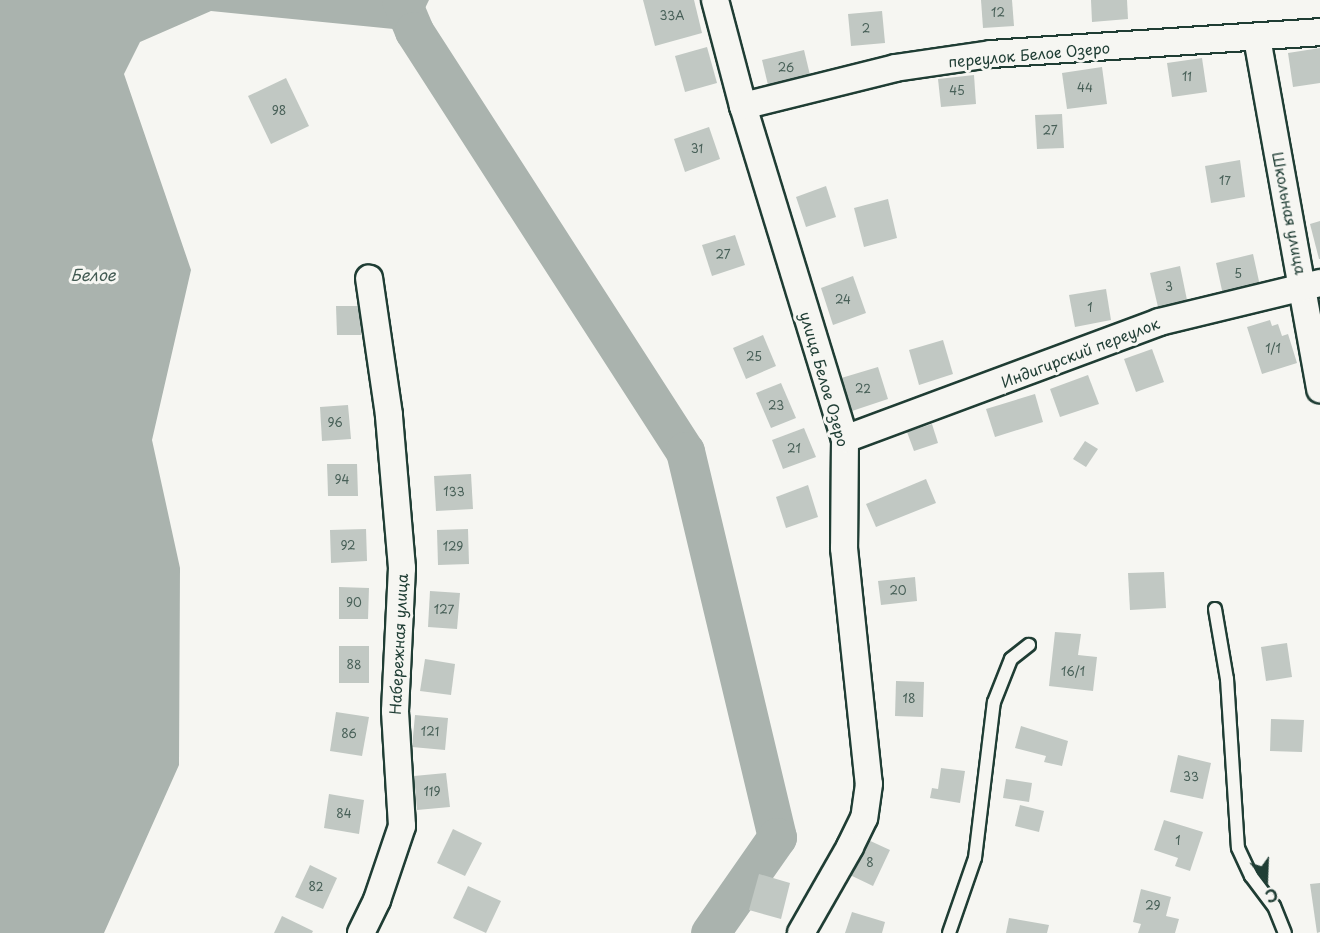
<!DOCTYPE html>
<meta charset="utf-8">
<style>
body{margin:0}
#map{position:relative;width:1320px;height:933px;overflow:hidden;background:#f6f6f2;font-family:"Playpen Sans",sans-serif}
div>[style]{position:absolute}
.water>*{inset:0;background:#aab3ae}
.river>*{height:39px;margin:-19.5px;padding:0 19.5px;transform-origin:19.5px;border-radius:19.5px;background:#aab3ae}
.building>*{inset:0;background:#c1c8c3}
.roads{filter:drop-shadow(2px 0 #1f3d34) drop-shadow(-2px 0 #1f3d34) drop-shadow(0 2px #1f3d34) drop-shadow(0 -2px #1f3d34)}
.lane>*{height:12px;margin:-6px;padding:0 6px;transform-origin:6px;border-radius:6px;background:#f6f6f2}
.street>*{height:26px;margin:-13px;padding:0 13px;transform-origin:13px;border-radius:13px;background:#f6f6f2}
span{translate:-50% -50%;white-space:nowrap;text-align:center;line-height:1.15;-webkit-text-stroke:6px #f6f6f2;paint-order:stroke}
.number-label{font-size:12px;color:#486058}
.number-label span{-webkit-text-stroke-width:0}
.street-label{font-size:15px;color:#1f3d34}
.water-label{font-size:16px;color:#425a52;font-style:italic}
.north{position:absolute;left:1236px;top:849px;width:60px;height:60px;-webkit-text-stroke:4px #f6f6f2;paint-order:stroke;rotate:161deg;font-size:16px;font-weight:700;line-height:24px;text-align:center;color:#1f3d34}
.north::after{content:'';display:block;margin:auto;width:21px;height:27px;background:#1f3d34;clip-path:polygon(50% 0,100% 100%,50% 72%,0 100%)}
</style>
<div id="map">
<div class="water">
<div style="clip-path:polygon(0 0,429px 0,414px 31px,211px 11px,140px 42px,124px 74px,191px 270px,152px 440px,180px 568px,179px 765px,104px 933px,0 933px)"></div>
</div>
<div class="river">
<div style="left:401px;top:0;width:34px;rotate:67deg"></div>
<div style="left:414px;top:31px;width:500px;rotate:57.2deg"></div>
<div style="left:685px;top:451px;width:397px;rotate:76.6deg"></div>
<div style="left:777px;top:837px;width:117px;rotate:124.9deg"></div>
</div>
<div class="building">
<div style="clip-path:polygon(643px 0,694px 0,702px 33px,655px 46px)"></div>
<div style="clip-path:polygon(981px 0,1012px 0,1014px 26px,983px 28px)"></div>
<div style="clip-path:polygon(1091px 0,1127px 0,1128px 19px,1092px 22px)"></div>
<div style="clip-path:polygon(882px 11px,885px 43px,851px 46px,848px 14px)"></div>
<div style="clip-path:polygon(707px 47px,717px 83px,685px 92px,675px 56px)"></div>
<div style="clip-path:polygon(1320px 48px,1320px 83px,1293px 87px,1288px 53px)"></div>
<div style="clip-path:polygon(804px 50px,810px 75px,768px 85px,762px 60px)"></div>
<div style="clip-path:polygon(1202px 58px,1207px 92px,1172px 97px,1167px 63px)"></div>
<div style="clip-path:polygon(1102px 67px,1107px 104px,1067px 109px,1062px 73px)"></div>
<div style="clip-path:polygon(974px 75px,976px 104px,941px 107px,938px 79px)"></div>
<div style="clip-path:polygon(286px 78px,309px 126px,271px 144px,248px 96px)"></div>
<div style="clip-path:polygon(1062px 114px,1064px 148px,1037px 149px,1035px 115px)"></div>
<div style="clip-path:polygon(709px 127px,720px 159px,685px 172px,674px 139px)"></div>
<div style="clip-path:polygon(1240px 160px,1245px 197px,1211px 203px,1205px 166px)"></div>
<div style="clip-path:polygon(826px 186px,836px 217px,806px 227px,796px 197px)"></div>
<div style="clip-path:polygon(888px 199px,897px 238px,864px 247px,854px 208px)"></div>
<div style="clip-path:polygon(1320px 221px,1320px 259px,1319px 259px,1310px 224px)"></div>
<div style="clip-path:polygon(735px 235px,745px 265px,712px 276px,702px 245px)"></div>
<div style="clip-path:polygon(1253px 254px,1260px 286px,1223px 295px,1216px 263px)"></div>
<div style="clip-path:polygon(1180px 266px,1187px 300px,1158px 307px,1150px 273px)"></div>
<div style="clip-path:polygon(853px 276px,866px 313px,833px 325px,821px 288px)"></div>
<div style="clip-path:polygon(1106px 289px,1111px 320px,1075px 327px,1069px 295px)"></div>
<div style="clip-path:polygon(336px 306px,360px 306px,361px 335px,337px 335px)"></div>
<div style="clip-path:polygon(1270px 320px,1272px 326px,1278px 324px,1282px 336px,1288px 334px,1297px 363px,1262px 374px,1247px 327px)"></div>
<div style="clip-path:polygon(763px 335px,776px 366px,746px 379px,733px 348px)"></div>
<div style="clip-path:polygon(943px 340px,953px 374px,919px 385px,909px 350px)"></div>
<div style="clip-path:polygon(1152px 349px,1164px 382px,1136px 392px,1124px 359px)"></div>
<div style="clip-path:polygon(878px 367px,888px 399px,849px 412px,838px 379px)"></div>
<div style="clip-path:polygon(1088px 375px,1099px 404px,1060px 417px,1050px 389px)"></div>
<div style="clip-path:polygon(781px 383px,796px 418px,771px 428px,756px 393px)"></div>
<div style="clip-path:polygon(1035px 394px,1043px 422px,995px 437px,986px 409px)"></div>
<div style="clip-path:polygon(348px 405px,351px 439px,322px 441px,320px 407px)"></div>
<div style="clip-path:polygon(932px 424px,938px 443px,914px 451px,907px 432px)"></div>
<div style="clip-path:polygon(804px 428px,816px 457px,783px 469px,772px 440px)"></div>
<div style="clip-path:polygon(1085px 441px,1098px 449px,1086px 467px,1073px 459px)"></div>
<div style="clip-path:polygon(327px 464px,357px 464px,358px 496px,328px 496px)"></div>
<div style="clip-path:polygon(471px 474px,473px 509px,436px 511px,434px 476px)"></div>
<div style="clip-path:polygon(926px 479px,936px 503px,876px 527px,866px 504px)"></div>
<div style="clip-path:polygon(808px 485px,818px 517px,786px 528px,776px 497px)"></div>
<div style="clip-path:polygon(366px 529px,367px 561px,331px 563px,330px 530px)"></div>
<div style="clip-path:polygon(468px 529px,469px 564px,438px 565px,437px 530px)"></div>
<div style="clip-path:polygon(1164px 572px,1166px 608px,1130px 610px,1128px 573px)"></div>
<div style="clip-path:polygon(915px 577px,917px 601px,881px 605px,878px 581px)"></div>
<div style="clip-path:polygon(339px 587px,369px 588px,368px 619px,339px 619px)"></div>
<div style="clip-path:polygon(430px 591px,460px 593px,457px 629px,428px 627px)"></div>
<div style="clip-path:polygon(1055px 632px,1081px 634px,1078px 655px,1097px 657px,1093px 691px,1049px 686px)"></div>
<div style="clip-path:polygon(1287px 643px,1292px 677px,1266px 681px,1261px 647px)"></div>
<div style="clip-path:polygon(339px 646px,369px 646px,369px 683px,339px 683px)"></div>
<div style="clip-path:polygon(425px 659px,455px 664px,451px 695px,420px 691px)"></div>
<div style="clip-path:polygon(896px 681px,924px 682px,923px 717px,895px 716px)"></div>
<div style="clip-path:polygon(336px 712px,369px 717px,362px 756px,330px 751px)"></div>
<div style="clip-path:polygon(415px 715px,448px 718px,445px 750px,412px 747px)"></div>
<div style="clip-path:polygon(1271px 719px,1304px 720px,1302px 752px,1270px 751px)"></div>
<div style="clip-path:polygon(1021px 726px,1068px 741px,1062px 766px,1044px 762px,1046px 756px,1015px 748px)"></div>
<div style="clip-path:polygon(1178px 755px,1211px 763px,1203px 799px,1170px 792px)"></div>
<div style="clip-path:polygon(941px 768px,965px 771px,960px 803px,930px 798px,932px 788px,938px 789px)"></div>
<div style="clip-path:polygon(446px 773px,450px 807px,417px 810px,414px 776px)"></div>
<div style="clip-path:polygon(1006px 779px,1032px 783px,1029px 802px,1003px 798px)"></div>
<div style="clip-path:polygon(329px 794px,364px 800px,359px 834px,324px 828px)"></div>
<div style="clip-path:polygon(1020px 805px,1044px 811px,1039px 832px,1015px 826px)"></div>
<div style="clip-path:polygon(1164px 820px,1203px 832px,1190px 871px,1175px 866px,1178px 858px,1154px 850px)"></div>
<div style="clip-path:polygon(453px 829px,482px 843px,465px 876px,437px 863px)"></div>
<div style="clip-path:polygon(866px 839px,890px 850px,873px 886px,850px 875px)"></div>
<div style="clip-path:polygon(310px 865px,337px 878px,323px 909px,295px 897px)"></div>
<div style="clip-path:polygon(759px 874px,790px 883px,781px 919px,749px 910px)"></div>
<div style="clip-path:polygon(1320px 883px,1320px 932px,1317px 933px,1310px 884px)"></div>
<div style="clip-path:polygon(468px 886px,501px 901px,486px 933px,453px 918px)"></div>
<div style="clip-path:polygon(1141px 889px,1171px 897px,1166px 916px,1179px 919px,1175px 933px,1138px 933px,1141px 924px,1133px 922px)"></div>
<div style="clip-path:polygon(852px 912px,885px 922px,882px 933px,845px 933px)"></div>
<div style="clip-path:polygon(282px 916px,313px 931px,312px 933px,274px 933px)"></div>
<div style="clip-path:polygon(1009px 918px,1049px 925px,1047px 933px,1006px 933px)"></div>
</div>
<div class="roads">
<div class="lane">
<div style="left:1215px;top:609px;width:71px;rotate:80.3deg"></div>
<div style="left:1227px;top:679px;width:169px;rotate:86.3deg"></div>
<div style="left:1238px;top:848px;width:31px;rotate:65deg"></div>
<div style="left:1251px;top:876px;width:38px;rotate:53deg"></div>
<div style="left:1274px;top:906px;width:29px;rotate:68deg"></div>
<div style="left:949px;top:933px;width:79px;rotate:-70.9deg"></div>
<div style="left:975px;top:858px;width:157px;rotate:-83.1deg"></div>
<div style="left:994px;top:702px;width:46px;rotate:-68.4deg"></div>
<div style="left:1011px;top:659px;width:23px;rotate:-38deg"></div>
</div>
<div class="street">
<div style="left:715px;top:0;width:110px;rotate:75.2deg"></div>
<div style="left:743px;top:106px;width:348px;rotate:73deg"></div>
<div style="left:845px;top:439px;width:109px;rotate:90.5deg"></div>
<div style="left:844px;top:548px;width:237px;rotate:84deg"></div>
<div style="left:869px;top:784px;width:34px;rotate:98deg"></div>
<div style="left:864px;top:818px;width:32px;rotate:116deg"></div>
<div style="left:850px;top:847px;width:99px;rotate:119.7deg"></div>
<div style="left:1257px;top:38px;width:357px;rotate:79.8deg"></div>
<div style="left:743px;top:106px;width:157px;rotate:-14deg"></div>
<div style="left:895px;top:68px;width:97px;rotate:-8.3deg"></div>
<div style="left:991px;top:54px;width:330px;rotate:-3.8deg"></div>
<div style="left:845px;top:439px;width:335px;rotate:-20.4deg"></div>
<div style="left:1159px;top:322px;width:166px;rotate:-13.6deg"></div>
<div style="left:361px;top:933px;width:37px;rotate:-64deg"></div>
<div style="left:377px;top:900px;width:78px;rotate:-71.3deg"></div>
<div style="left:402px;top:826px;width:115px;rotate:-93.5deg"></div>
<div style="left:395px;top:711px;width:143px;rotate:-87.2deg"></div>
<div style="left:402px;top:568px;width:154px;rotate:-94.9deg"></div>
<div style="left:389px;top:415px;width:138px;rotate:-98.3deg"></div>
</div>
</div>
<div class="number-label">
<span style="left:998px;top:13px">12</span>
<span style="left:672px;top:16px">33А</span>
<span style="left:866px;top:29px">2</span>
<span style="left:786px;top:68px">26</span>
<span style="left:1187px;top:77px">11</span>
<span style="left:1085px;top:88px">44</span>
<span style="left:957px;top:91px">45</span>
<span style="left:279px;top:111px">98</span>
<span style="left:1050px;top:131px">27</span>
<span style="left:697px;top:149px">31</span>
<span style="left:1225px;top:181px">17</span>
<span style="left:723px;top:255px">27</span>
<span style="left:1238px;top:274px">5</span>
<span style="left:1169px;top:287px">3</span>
<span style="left:843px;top:300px">24</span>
<span style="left:1090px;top:308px">1</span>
<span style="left:1273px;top:349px">1/1</span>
<span style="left:754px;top:357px">25</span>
<span style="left:863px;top:389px">22</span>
<span style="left:776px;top:406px">23</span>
<span style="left:335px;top:423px">96</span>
<span style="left:794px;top:449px">21</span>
<span style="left:342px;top:480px">94</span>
<span style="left:454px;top:492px">133</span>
<span style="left:348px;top:546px">92</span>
<span style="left:453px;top:547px">129</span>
<span style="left:898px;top:591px">20</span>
<span style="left:354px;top:603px">90</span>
<span style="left:444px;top:610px">127</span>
<span style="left:354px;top:665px">88</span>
<span style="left:1073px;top:672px">16/1</span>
<span style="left:909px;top:699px">18</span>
<span style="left:430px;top:732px">121</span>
<span style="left:349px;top:734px">86</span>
<span style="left:1191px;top:777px">33</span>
<span style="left:432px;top:792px">119</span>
<span style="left:344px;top:814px">84</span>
<span style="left:1178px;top:841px">1</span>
<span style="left:870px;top:863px">8</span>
<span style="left:316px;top:887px">82</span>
<span style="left:1153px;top:906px">29</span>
</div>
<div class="street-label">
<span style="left:1029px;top:54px;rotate:-5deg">переулок Белое Озеро</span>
<span style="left:1290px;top:213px;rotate:79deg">Школьная улица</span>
<span style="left:1080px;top:352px;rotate:-21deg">Индигирский переулок</span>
<span style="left:825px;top:379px;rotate:74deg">улица Белое Озеро</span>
<span style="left:398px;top:644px;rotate:-87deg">Набережная улица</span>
</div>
<div class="water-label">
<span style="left:93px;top:274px">Белое</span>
</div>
<div class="north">С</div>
</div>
